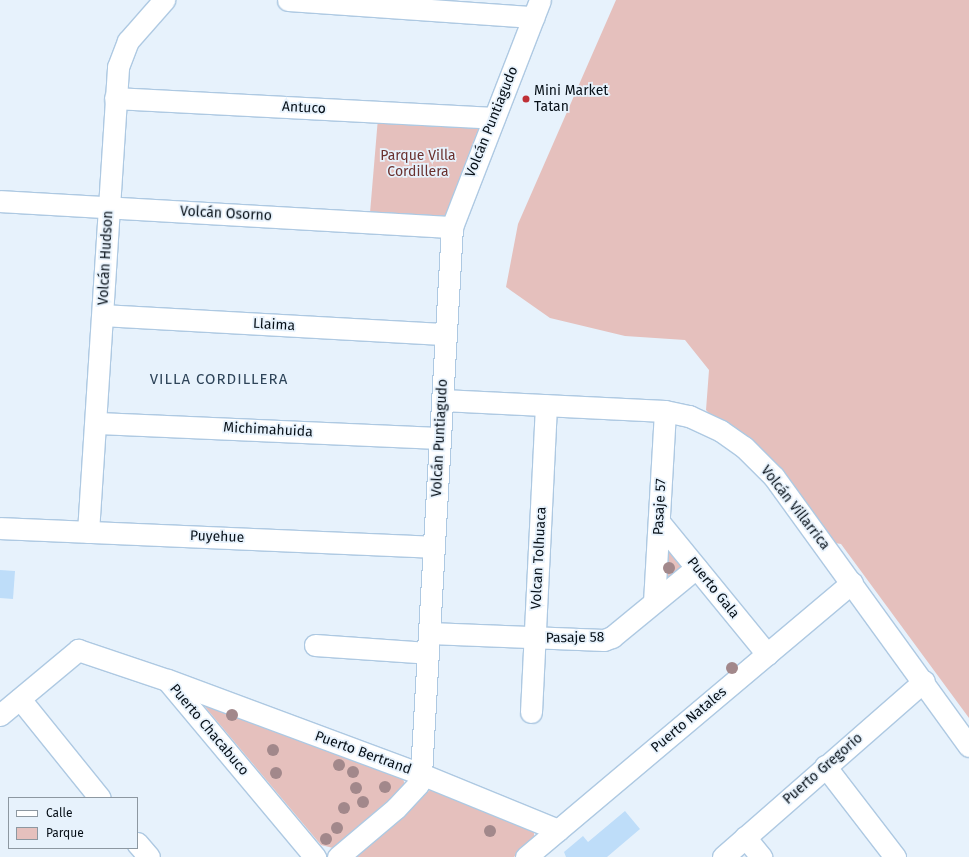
<!DOCTYPE html>
<meta charset="utf-8">
<style>
body{margin:0}
#map{position:relative;width:969px;height:857px;overflow:hidden;background:#e7f2fc;font-family:"Fira Sans",sans-serif}
div>[style]{position:absolute}
.green>*{inset:0;background:#e5c0bd}
.building>*{inset:0;background:#beddf9}
.roads{filter:drop-shadow(1px 0 #aec9e2) drop-shadow(-1px 0 #aec9e2) drop-shadow(0 1px #aec9e2) drop-shadow(0 -1px #aec9e2)}
.street>*{height:21px;margin:-10.5px;padding:0 10.5px;transform-origin:10.5px;border-radius:10.5px;background:#fff}
.trees>*{width:12px;height:12px;margin:-6px;border-radius:50%;background:#a2888b}
.dots>*{width:11px;height:11px;translate:-50% -50%;box-sizing:border-box;border:2px solid #e7f2fc;border-radius:50%}
span{translate:-50% -50%;white-space:nowrap;text-align:center;line-height:1.15;-webkit-text-stroke:3.5px #e7f2fc;paint-order:stroke}
.poi-label{font-size:14px;color:#071018}
.left{translate:0 -50%;text-align:left}
.street-label{font-size:14px;color:#071018}
.park-label{font-size:14px;color:#6a312f}
.neighbourhood-label{font-size:15px;color:#2e4459;letter-spacing:1px}
.legend{position:absolute;left:8px;top:797px;width:130px;height:52px;box-sizing:border-box;background:#e7f2fc;border:1px solid #8d98a1;margin:0;padding:5px 7px;list-style:none;font-size:12px;color:#071018}
.legend li{display:flex;align-items:center;gap:8px;height:20px}
.legend b{width:20px;border:1px solid #8d98a1}
</style>
<div id="map">
<div class="green">
<div style="clip-path:polygon(616px 0,969px 0,969px 718px,841px 544px,835px 543px,793px 484px,719px 425px,706px 410px,709px 370px,685px 340px,625px 336px,550px 318px,506px 287px,518px 224px)"></div>
<div style="clip-path:polygon(378px 118px,481px 122px,445px 216px,370px 213px)"></div>
<div style="clip-path:polygon(665px 545px,684px 567px,665px 587px)"></div>
<div style="clip-path:polygon(201px 702px,403px 778px,405px 786px,333px 848px,321px 845px)"></div>
<div style="clip-path:polygon(431px 789px,528px 828px,534px 831px,534px 838px,514px 857px,354px 857px)"></div>
</div>
<div class="building">
<div style="clip-path:polygon(0 570px,15px 571px,13px 599px,0 598px)"></div>
<div style="clip-path:polygon(625px 811px,640px 829px,607px 857px,566px 857px,564px 852px,583px 836px,588px 842px)"></div>
</div>
<div class="roads">
<div class="street">
<div style="left:288px;top:0;width:246px;rotate:4deg"></div>
<div style="left:115px;top:98px;width:379px;rotate:3deg"></div>
<div style="left:0;top:201px;width:453px;rotate:3.3deg"></div>
<div style="left:103px;top:315px;width:343px;rotate:3.2deg"></div>
<div style="left:442px;top:400px;width:223px;rotate:2.8deg"></div>
<div style="left:665px;top:411px;width:25px;rotate:12deg"></div>
<div style="left:689px;top:416px;width:35px;rotate:25deg"></div>
<div style="left:721px;top:431px;width:28px;rotate:35deg"></div>
<div style="left:744px;top:447px;width:42px;rotate:45deg"></div>
<div style="left:774px;top:477px;width:332px;rotate:54.1deg"></div>
<div style="left:97px;top:423px;width:343px;rotate:2.5deg"></div>
<div style="left:659px;top:522px;width:171px;rotate:50.7deg"></div>
<div style="left:0;top:528px;width:433px;rotate:2.5deg"></div>
<div style="left:88px;top:532px;width:466px;rotate:-86.3deg"></div>
<div style="left:118px;top:67px;width:28px;rotate:-69deg"></div>
<div style="left:128px;top:41px;width:55px;rotate:-48.7deg"></div>
<div style="left:654px;top:602px;width:191px;rotate:-86.7deg"></div>
<div style="left:429px;top:633px;width:175px;rotate:2.3deg"></div>
<div style="left:604px;top:640px;width:9px;rotate:-21deg"></div>
<div style="left:612px;top:637px;width:109px;rotate:-39.4deg"></div>
<div style="left:315px;top:645px;width:113px;rotate:4deg"></div>
<div style="left:168px;top:680px;width:270px;rotate:20.4deg"></div>
<div style="left:421px;top:774px;width:148px;rotate:22.2deg"></div>
<div style="left:20px;top:699px;width:127px;rotate:51.1deg"></div>
<div style="left:531px;top:712px;width:307px;rotate:-87.2deg"></div>
<div style="left:0;top:715px;width:102px;rotate:-39.8deg"></div>
<div style="left:78px;top:650px;width:94px;rotate:18.6deg"></div>
<div style="left:167px;top:680px;width:231px;rotate:50.1deg"></div>
<div style="left:825px;top:766px;width:115px;rotate:52.4deg"></div>
<div style="left:745px;top:837px;width:26px;rotate:51deg"></div>
<div style="left:137px;top:843px;width:18px;rotate:49deg"></div>
<div style="left:338px;top:857px;width:76px;rotate:-40.2deg"></div>
<div style="left:396px;top:808px;width:33px;rotate:-47deg"></div>
<div style="left:418px;top:784px;width:10px;rotate:-73deg"></div>
<div style="left:421px;top:774px;width:548px;rotate:-86.76deg"></div>
<div style="left:452px;top:227px;width:243px;rotate:-68.8deg"></div>
<div style="left:526px;top:857px;width:426px;rotate:-40.1deg"></div>
<div style="left:723px;top:857px;width:267px;rotate:-41.2deg"></div>
</div>
</div>
<div class="trees">
<div style="left:669px;top:568px"></div>
<div style="left:732px;top:668px"></div>
<div style="left:232px;top:715px"></div>
<div style="left:273px;top:750px"></div>
<div style="left:339px;top:765px"></div>
<div style="left:353px;top:772px"></div>
<div style="left:276px;top:773px"></div>
<div style="left:385px;top:787px"></div>
<div style="left:356px;top:788px"></div>
<div style="left:363px;top:802px"></div>
<div style="left:344px;top:808px"></div>
<div style="left:337px;top:828px"></div>
<div style="left:490px;top:831px"></div>
<div style="left:326px;top:839px"></div>
</div>
<div class="dots">
<div style="left:526px;top:99px;background:#bf3036"></div>
</div>
<div class="poi-label">
<span class="left" style="left:534px;top:99px">Mini Market<br>Tatan</span>
</div>
<div class="street-label">
<span style="left:304px;top:108px;rotate:3deg">Antuco</span>
<span style="left:492px;top:122px;rotate:-68deg">Volcán Puntiagudo</span>
<span style="left:226px;top:214px;rotate:3deg">Volcán Osorno</span>
<span style="left:106px;top:258px;rotate:-87deg">Volcán Hudson</span>
<span style="left:274px;top:325px;rotate:3deg">Llaima</span>
<span style="left:268px;top:430px;rotate:3deg">Michimahuida</span>
<span style="left:440px;top:438px;rotate:-87deg">Volcán Puntiagudo</span>
<span style="left:660px;top:507px;rotate:-87deg">Pasaje 57</span>
<span style="left:795px;top:508px;rotate:52deg">Volcán Villarrica</span>
<span style="left:217px;top:537px;rotate:2deg">Puyehue</span>
<span style="left:539px;top:558px;rotate:-87deg">Volcan Tolhuaca</span>
<span style="left:713px;top:588px;rotate:51deg">Puerto Gala</span>
<span style="left:575px;top:638px;rotate:-1deg">Pasaje 58</span>
<span style="left:689px;top:720px;rotate:-40deg">Puerto Natales</span>
<span style="left:209px;top:730px;rotate:50deg">Puerto Chacabuco</span>
<span style="left:363px;top:753px;rotate:20deg">Puerto Bertrand</span>
<span style="left:823px;top:769px;rotate:-41deg">Puerto Gregorio</span>
</div>
<div class="park-label">
<span style="left:418px;top:164px">Parque Villa<br>Cordillera</span>
</div>
<div class="neighbourhood-label">
<span style="left:219px;top:380px">VILLA CORDILLERA</span>
</div>
<ul class="legend">
<li><b style="height:5px;background:#fff"></b>Calle</li>
<li><b style="height:11px;background:#e5c0bd"></b>Parque</li>
</ul>
</div>
